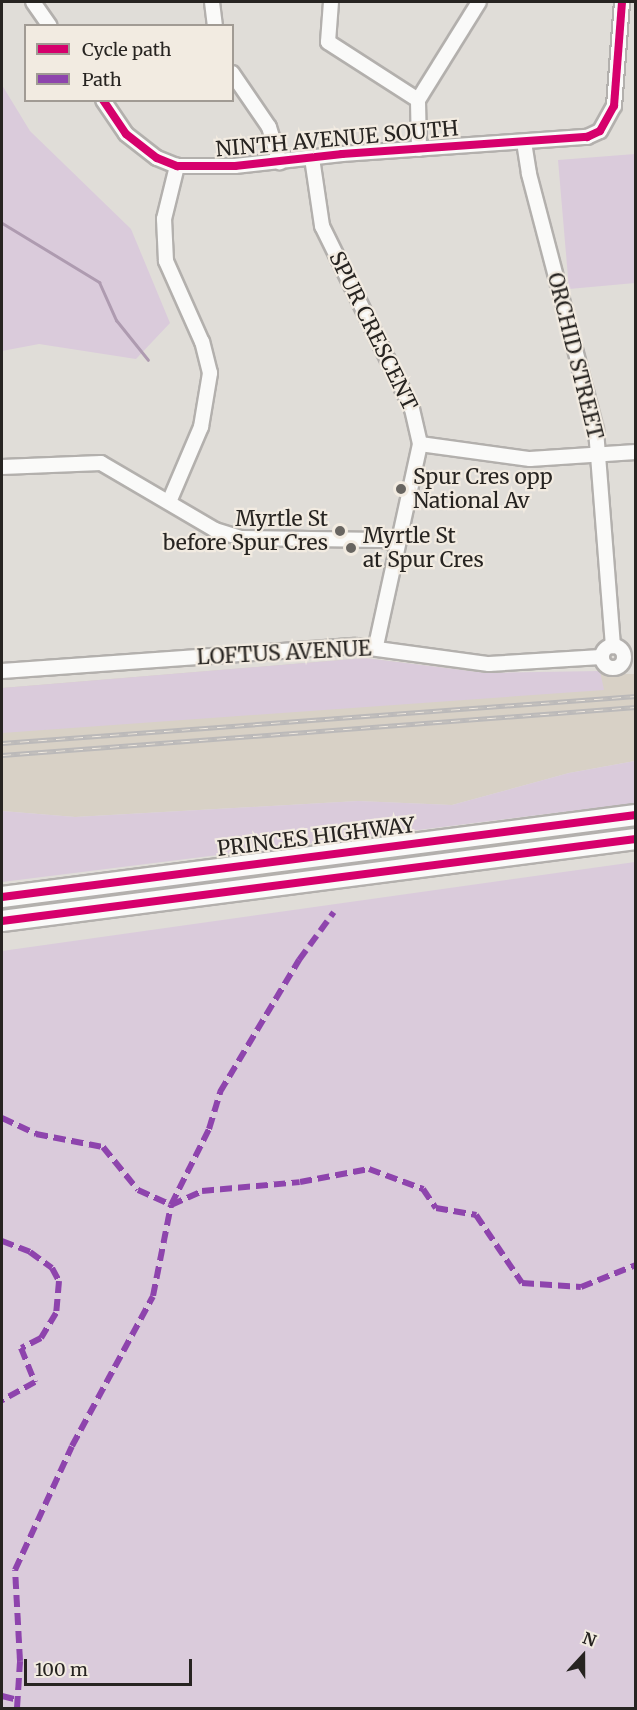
<!DOCTYPE html>
<style>
body{margin:0}
#map{position:relative;width:637px;height:1710px;overflow:hidden;background:#e0ddd8;font-family:Merriweather,serif}
div>[style]{position:absolute}
.built>*{inset:0;background:#d8d1c6}
.green>*{inset:0;background:#dacbdb}
.stream>*{height:3px;margin:-1.5px;padding:0 1.5px;transform-origin:1.5px;border-radius:1.5px;background:#ae9bb0}
.roads{filter:drop-shadow(2px 0 #b3b0ad) drop-shadow(-2px 0 #b3b0ad) drop-shadow(0 2px #b3b0ad) drop-shadow(0 -2px #b3b0ad)}
.minor>*{height:14px;margin:-7px;padding:0 7px;transform-origin:7px;border-radius:7px;background:#fafaf9}
.minor>.ring{margin:-7px;padding:0;box-sizing:content-box;background:none;border:14px solid #fafaf9;border-radius:50%}
.highway>*{height:20px;margin:-10px;padding:0 10px;transform-origin:10px;border-radius:10px;background:#fafaf9}
.rail>*{height:5px;margin-top:-2.5px;transform-origin:0;background:repeating-linear-gradient(90deg,#f2ebe1 0 9px,#bbb9b9 0 18px);box-sizing:border-box;border-block:2px solid #bbb9b9}
.quiet>*{height:6px;margin-top:-3px;transform-origin:0;background:repeating-linear-gradient(90deg,#8e44ad 0 12px,transparent 0 18px)}
.cycleway>*{height:8px;margin:-4px;padding:0 4px;transform-origin:4px;border-radius:4px;background:#d6006c}
.dots>*{width:16px;height:16px;translate:-50% -50%;box-sizing:border-box;border:3px solid #f2ebe1;border-radius:50%}
span{translate:-50% -50%;white-space:nowrap;text-align:center;line-height:1.15;-webkit-text-stroke:4.5px #f2ebe1;paint-order:stroke}
.street-label{font-size:21px;color:#272421}
.poi-label{font-size:21px;color:#272421}
.left{translate:0 -50%;text-align:left}
.right{translate:-100% -50%;text-align:right}
.frame{position:absolute;inset:0;border:3px solid #272421;pointer-events:none}
.legend{position:absolute;left:24px;top:24px;width:210px;height:78px;box-sizing:border-box;background:#f2ebe1;border:2px solid #a19b94;margin:0;padding:8px 10px;list-style:none;font-size:18px;color:#272421}
.legend li{display:flex;align-items:center;gap:12px;height:30px}
.legend b{width:30px;border:2px solid #a19b94}
.north{position:absolute;left:553px;top:1626px;width:60px;height:60px;-webkit-text-stroke:4px #f2ebe1;paint-order:stroke;rotate:21deg;font-size:16px;font-weight:700;line-height:24px;text-align:center;color:#272421}
.north::after{content:'';display:block;margin:auto;width:21px;height:27px;background:#272421;clip-path:polygon(50% 0,100% 100%,50% 72%,0 100%)}
.scale{position:absolute;left:24px;top:1659px;width:168px;height:27px;box-sizing:border-box;border:3px solid #272421;border-top:0;padding-left:8px;font-size:18px;line-height:21px;white-space:nowrap;color:#272421;-webkit-text-stroke:4px #f2ebe1;paint-order:stroke}
</style>
<div id="map">
<div class="built">
<div style="clip-path:polygon(365px 658px,486px 673px,635px 674px,635px 761px,569px 773px,452px 805px,358px 801px,75px 817px,2px 811px,2px 688px)"></div>
</div>
<div class="green">
<div style="clip-path:polygon(2px 85px,30px 131px,131px 229px,170px 323px,136px 359px,39px 344px,2px 351px)"></div>
<div style="clip-path:polygon(635px 154px,635px 283px,569px 289px,558px 160px)"></div>
<div style="clip-path:polygon(365px 658px,486px 673px,600px 671px,604px 690px,2px 733px,2px 688px)"></div>
<div style="clip-path:polygon(635px 761px,635px 803px,2px 882px,2px 811px,75px 817px,358px 801px,452px 805px,569px 773px)"></div>
<div style="clip-path:polygon(635px 862px,635px 1708px,2px 1708px,2px 951px)"></div>
</div>
<div class="stream">
<div style="left:2px;top:223px;width:114px;rotate:31.3deg"></div>
<div style="left:99px;top:282px;width:42px;rotate:65.9deg"></div>
<div style="left:116px;top:320px;width:51px;rotate:51.3deg"></div>
</div>
<div class="roads">
<div class="minor">
<div style="left:33px;top:2px;width:29px;rotate:55deg"></div>
<div style="left:212px;top:2px;width:24px;rotate:83deg"></div>
<div style="left:331px;top:2px;width:40px;rotate:94.3deg"></div>
<div style="left:328px;top:42px;width:107px;rotate:32.8deg"></div>
<div style="left:232px;top:73px;width:65px;rotate:55.6deg"></div>
<div style="left:269px;top:127px;width:37px;rotate:73deg"></div>
<div style="left:103px;top:100px;width:41px;rotate:55.9deg"></div>
<div style="left:126px;top:134px;width:39px;rotate:38deg"></div>
<div style="left:157px;top:158px;width:22px;rotate:22deg"></div>
<div style="left:177px;top:166px;width:58px"></div>
<div style="left:235px;top:166px;width:108px;rotate:-6.4deg"></div>
<div style="left:342px;top:154px;width:246px;rotate:-4deg"></div>
<div style="left:587px;top:137px;width:14px;rotate:-25deg"></div>
<div style="left:600px;top:131px;width:29px;rotate:-61deg"></div>
<div style="left:614px;top:106px;width:104px;rotate:-85.6deg"></div>
<div style="left:524px;top:142px;width:32px;rotate:81deg"></div>
<div style="left:529px;top:174px;width:265px;rotate:75.3deg"></div>
<div style="left:596px;top:430px;width:217px;rotate:85.5deg"></div>
<div style="left:419px;top:149px;width:49px;rotate:-91.2deg"></div>
<div style="left:418px;top:100px;width:115px;rotate:-58.1deg"></div>
<div style="left:312px;top:158px;width:69px;rotate:81.6deg"></div>
<div style="left:322px;top:226px;width:204px;rotate:63.8deg"></div>
<div style="left:412px;top:409px;width:36px;rotate:77deg"></div>
<div style="left:420px;top:444px;width:207px;rotate:102.3deg"></div>
<div style="left:420px;top:444px;width:111px;rotate:7.8deg"></div>
<div style="left:530px;top:459px;width:106px;rotate:-3.8deg"></div>
<div style="left:2px;top:467px;width:99px;rotate:-2.3deg"></div>
<div style="left:101px;top:463px;width:132px;rotate:30.4deg"></div>
<div style="left:215px;top:530px;width:27px;rotate:17deg"></div>
<div style="left:241px;top:538px;width:141px;rotate:0.8deg"></div>
<div style="left:382px;top:540px;width:14px;rotate:12deg"></div>
<div style="left:169px;top:502px;width:82px;rotate:-66.9deg"></div>
<div style="left:201px;top:427px;width:55px;rotate:-80.5deg"></div>
<div style="left:210px;top:373px;width:32px;rotate:-104deg"></div>
<div style="left:202px;top:342px;width:89px;rotate:-114deg"></div>
<div style="left:166px;top:261px;width:42px;rotate:-92.7deg"></div>
<div style="left:164px;top:219px;width:55px;rotate:-76.2deg"></div>
<div class="ring" style="left:602px;top:646px;width:8px;height:8px"></div>
<div style="left:2px;top:671px;width:354px;rotate:-4.1deg"></div>
<div style="left:355px;top:646px;width:135px;rotate:7.7deg"></div>
<div style="left:489px;top:664px;width:112px;rotate:-3.6deg"></div>
</div>
<div class="highway">
<div style="left:2px;top:897px;width:639px;rotate:-7.37deg"></div>
<div style="left:2px;top:921px;width:639px;rotate:-7.37deg"></div>
</div>
</div>
<div class="rail">
<div style="left:2px;top:743px;width:636px;rotate:-4.24deg"></div>
<div style="left:2px;top:755px;width:636px;rotate:-4.33deg"></div>
</div>
<div class="quiet">
<div style="left:2px;top:1118px;width:38px;rotate:25deg"></div>
<div style="left:36px;top:1134px;width:68px;rotate:11deg"></div>
<div style="left:103px;top:1147px;width:55px;rotate:50.9deg"></div>
<div style="left:138px;top:1190px;width:36px;rotate:24deg"></div>
<div style="left:171px;top:1205px;width:34px;rotate:-24deg"></div>
<div style="left:202px;top:1191px;width:98px;rotate:-5.2deg"></div>
<div style="left:300px;top:1182px;width:70px;rotate:-10.7deg"></div>
<div style="left:369px;top:1169px;width:58px;rotate:20.3deg"></div>
<div style="left:423px;top:1189px;width:23px;rotate:56deg"></div>
<div style="left:436px;top:1208px;width:41px;rotate:9.9deg"></div>
<div style="left:476px;top:1215px;width:82px;rotate:55.9deg"></div>
<div style="left:522px;top:1283px;width:59px;rotate:3.9deg"></div>
<div style="left:581px;top:1287px;width:59px;rotate:-21.8deg"></div>
<div style="left:2px;top:1241px;width:30px;rotate:21deg"></div>
<div style="left:30px;top:1252px;width:27px;rotate:36deg"></div>
<div style="left:52px;top:1268px;width:15px;rotate:62deg"></div>
<div style="left:59px;top:1281px;width:32px;rotate:95deg"></div>
<div style="left:56px;top:1313px;width:29px;rotate:121deg"></div>
<div style="left:41px;top:1338px;width:22px;rotate:153deg"></div>
<div style="left:21px;top:1348px;width:37px;rotate:68deg"></div>
<div style="left:35px;top:1382px;width:38px;rotate:151deg"></div>
<div style="left:2px;top:1696px;width:16px;rotate:14deg"></div>
<div style="left:17px;top:1708px;width:47px;rotate:-86.3deg"></div>
<div style="left:20px;top:1661px;width:91px;rotate:-93.1deg"></div>
<div style="left:15px;top:1570px;width:136px;rotate:-65.3deg"></div>
<div style="left:72px;top:1446px;width:170px;rotate:-61.6deg"></div>
<div style="left:153px;top:1296px;width:93px;rotate:-78.8deg"></div>
<div style="left:171px;top:1205px;width:85px;rotate:-63.4deg"></div>
<div style="left:209px;top:1129px;width:39px;rotate:-73deg"></div>
<div style="left:220px;top:1092px;width:154px;rotate:-59.1deg"></div>
<div style="left:299px;top:960px;width:59px;rotate:-53.9deg"></div>
</div>
<div class="cycleway">
<div style="left:103px;top:100px;width:41px;rotate:55.9deg"></div>
<div style="left:126px;top:134px;width:39px;rotate:38deg"></div>
<div style="left:157px;top:158px;width:22px;rotate:22deg"></div>
<div style="left:177px;top:166px;width:58px"></div>
<div style="left:235px;top:166px;width:108px;rotate:-6.4deg"></div>
<div style="left:342px;top:154px;width:246px;rotate:-4deg"></div>
<div style="left:587px;top:137px;width:14px;rotate:-25deg"></div>
<div style="left:600px;top:131px;width:29px;rotate:-61deg"></div>
<div style="left:614px;top:106px;width:104px;rotate:-85.6deg"></div>
<div style="left:2px;top:897px;width:639px;rotate:-7.37deg"></div>
<div style="left:2px;top:921px;width:639px;rotate:-7.37deg"></div>
</div>
<div class="dots">
<div style="left:401px;top:489px;background:#686561"></div>
<div style="left:340px;top:531px;background:#686561"></div>
<div style="left:351px;top:548px;background:#686561"></div>
</div>
<div class="street-label">
<span style="left:337px;top:139px;rotate:-5deg">NINTH AVENUE SOUTH</span>
<span style="left:373px;top:331px;rotate:64deg">SPUR CRESCENT</span>
<span style="left:575px;top:356px;rotate:76deg">ORCHID STREET</span>
<span style="left:284px;top:653px;rotate:-3deg">LOFTUS AVENUE</span>
<span style="left:316px;top:837px;rotate:-7deg">PRINCES HIGHWAY</span>
</div>
<div class="poi-label">
<span class="left" style="left:413px;top:489px">Spur Cres opp<br>National Av</span>
<span class="right" style="left:328px;top:531px">Myrtle St<br>before Spur Cres</span>
<span class="left" style="left:363px;top:548px">Myrtle St<br>at Spur Cres</span>
</div>
<div class="frame"></div>
<ul class="legend">
<li><b style="height:8px;background:#d6006c"></b>Cycle path</li>
<li><b style="height:8px;background:#8e44ad"></b>Path</li>
</ul>
<div class="north">N</div>
<div class="scale">100 m</div>
</div>
